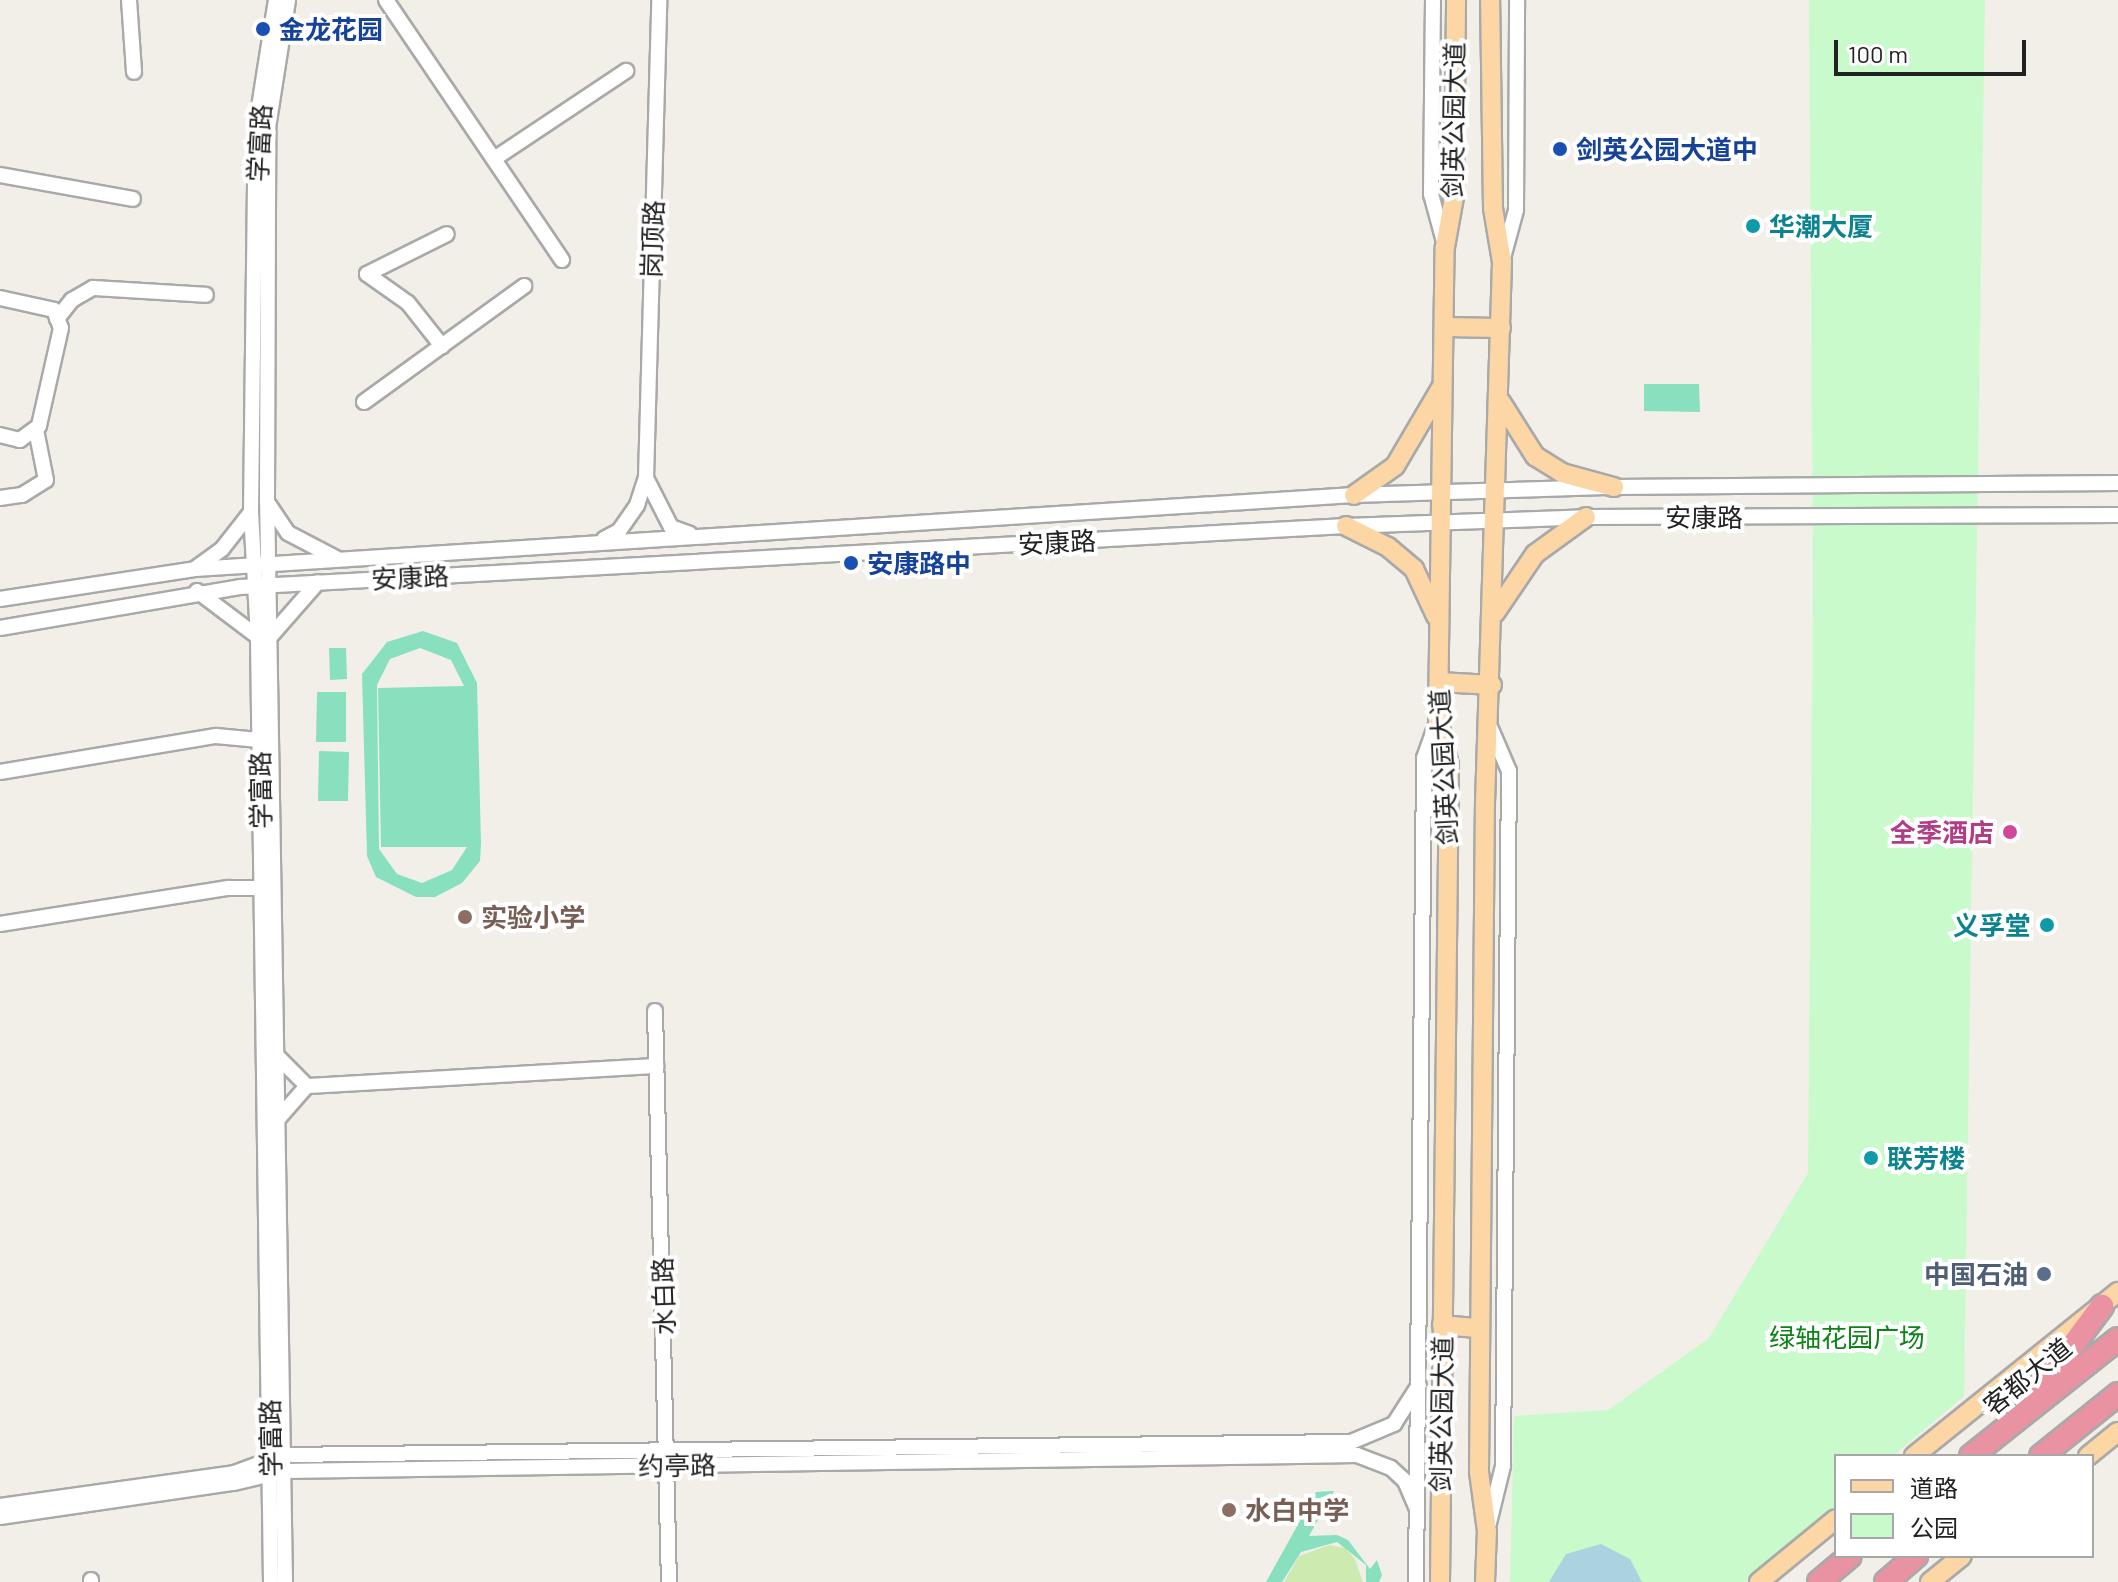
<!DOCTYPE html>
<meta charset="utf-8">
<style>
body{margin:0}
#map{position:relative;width:2118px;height:1582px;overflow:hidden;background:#f2efe9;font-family:Barlow,"Noto Sans SC",sans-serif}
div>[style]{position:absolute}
.grass>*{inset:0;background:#cdebb0}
.park>*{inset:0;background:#c8facc}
.pitch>*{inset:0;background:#88e0be}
.water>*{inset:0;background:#aad3df}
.roads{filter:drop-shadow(2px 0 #a9a9a9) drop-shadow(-2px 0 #a9a9a9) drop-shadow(0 2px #a9a9a9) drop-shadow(0 -2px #a9a9a9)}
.minor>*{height:14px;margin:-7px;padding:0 7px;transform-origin:7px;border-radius:7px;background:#fff}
.major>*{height:18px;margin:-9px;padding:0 9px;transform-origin:9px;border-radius:9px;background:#fcd6a4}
.highway>*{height:22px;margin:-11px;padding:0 11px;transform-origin:11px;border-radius:11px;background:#e892a2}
.dots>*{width:22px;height:22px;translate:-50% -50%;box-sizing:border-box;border:4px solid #fff;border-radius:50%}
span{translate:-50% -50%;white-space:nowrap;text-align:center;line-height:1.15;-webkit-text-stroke:8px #fff;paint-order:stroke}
.transit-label{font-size:26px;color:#164399;font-weight:700}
.left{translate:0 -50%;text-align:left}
.street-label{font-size:26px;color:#222}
.culture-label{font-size:26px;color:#0d838f;font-weight:700}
.right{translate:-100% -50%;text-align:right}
.hotel-label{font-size:26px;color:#b23c85;font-weight:700}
.education-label{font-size:26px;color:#785e54;font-weight:700}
.service-label{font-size:26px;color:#4e5e75;font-weight:700}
.park-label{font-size:26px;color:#0c8416}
.legend{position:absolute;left:1834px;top:1454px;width:260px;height:104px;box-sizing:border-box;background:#fff;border:2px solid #a7a7a7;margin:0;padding:10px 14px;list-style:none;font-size:24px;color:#222}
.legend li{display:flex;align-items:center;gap:16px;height:40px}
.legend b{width:40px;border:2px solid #a7a7a7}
.scale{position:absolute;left:1834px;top:40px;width:192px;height:36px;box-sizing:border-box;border:4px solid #222;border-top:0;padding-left:10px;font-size:24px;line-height:28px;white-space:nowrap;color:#222;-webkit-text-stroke:6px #fff;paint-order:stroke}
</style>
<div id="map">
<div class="grass">
<div style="clip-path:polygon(1329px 1545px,1345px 1548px,1355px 1559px,1363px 1582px,1284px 1582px,1299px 1556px)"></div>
</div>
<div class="park">
<div style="clip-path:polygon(1809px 0,1985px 0,1964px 1396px,1893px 1456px,1836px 1456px,1836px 1505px,1745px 1582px,1510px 1582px,1514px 1416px,1608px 1410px,1709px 1338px,1808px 1173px,1813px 581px)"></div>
</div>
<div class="pitch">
<div style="clip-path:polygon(1644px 384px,1699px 384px,1700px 412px,1644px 411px)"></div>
<div style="clip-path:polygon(evenodd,423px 631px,457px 643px,477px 683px,481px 843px,480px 861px,462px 883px,435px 897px,416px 897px,376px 877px,367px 856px,362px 674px,387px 642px,423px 631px,420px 648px,451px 660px,464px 686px,378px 688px,381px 847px,467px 847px,452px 870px,422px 883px,397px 874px,379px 849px,377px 685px,390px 659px,420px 648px)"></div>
<div style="clip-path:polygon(329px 648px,346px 648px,347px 679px,330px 680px)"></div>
<div style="clip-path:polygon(317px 692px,346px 692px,346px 742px,316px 742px)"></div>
<div style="clip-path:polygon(319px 751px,349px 752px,348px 801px,318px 801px)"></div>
<div style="clip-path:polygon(1334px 1491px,1309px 1536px,1337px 1535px,1348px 1540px,1370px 1569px,1377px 1560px,1382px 1575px,1379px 1582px,1366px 1582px,1366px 1565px,1337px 1542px,1301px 1552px,1282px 1582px,1266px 1582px,1316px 1492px)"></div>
</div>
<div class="water">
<div style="clip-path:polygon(1601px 1544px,1630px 1559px,1642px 1582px,1549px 1582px,1566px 1554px)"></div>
</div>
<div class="roads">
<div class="minor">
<div style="left:129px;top:0;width:72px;rotate:86deg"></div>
<div style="left:386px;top:0;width:314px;rotate:55.9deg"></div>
<div style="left:1433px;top:0;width:194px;rotate:90.6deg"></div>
<div style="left:1431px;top:194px;width:50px;rotate:74.8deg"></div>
<div style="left:494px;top:159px;width:159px;rotate:-33.7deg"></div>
<div style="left:0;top:175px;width:135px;rotate:10.2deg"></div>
<div style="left:1503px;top:258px;width:50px;rotate:-74.8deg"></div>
<div style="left:1516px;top:210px;width:210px;rotate:-89.7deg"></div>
<div style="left:367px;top:274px;width:50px;rotate:35.3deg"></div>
<div style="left:408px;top:303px;width:55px;rotate:51.7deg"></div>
<div style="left:367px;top:274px;width:89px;rotate:-26.6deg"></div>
<div style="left:0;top:298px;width:55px;rotate:12.5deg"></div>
<div style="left:54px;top:310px;width:19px;rotate:69deg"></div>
<div style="left:61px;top:328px;width:100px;rotate:102.7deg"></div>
<div style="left:39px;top:426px;width:24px;rotate:144deg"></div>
<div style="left:20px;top:440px;width:21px;rotate:-166deg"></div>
<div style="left:57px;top:319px;width:24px;rotate:-52deg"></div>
<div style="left:72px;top:300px;width:24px;rotate:-30deg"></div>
<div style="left:93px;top:288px;width:113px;rotate:3.5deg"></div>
<div style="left:364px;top:402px;width:198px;rotate:-35.9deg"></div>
<div style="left:646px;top:478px;width:55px;rotate:63deg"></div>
<div style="left:671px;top:527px;width:20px;rotate:20deg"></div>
<div style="left:0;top:498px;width:22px;rotate:-8deg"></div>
<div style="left:22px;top:495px;width:28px;rotate:-32deg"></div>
<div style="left:46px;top:480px;width:51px;rotate:-101.3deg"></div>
<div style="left:267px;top:502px;width:37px;rotate:56deg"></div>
<div style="left:288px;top:533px;width:54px;rotate:27.5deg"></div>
<div style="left:604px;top:539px;width:17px;rotate:-28deg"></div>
<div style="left:619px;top:531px;width:32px;rotate:-55deg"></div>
<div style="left:637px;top:505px;width:28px;rotate:-72deg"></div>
<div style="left:646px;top:478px;width:478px;rotate:-88.4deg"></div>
<div style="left:196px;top:568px;width:32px;rotate:-36deg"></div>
<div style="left:222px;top:549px;width:47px;rotate:-51.9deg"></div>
<div style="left:197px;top:591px;width:76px;rotate:37deg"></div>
<div style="left:0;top:599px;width:197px;rotate:-8.7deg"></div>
<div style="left:195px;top:569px;width:1161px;rotate:-3.65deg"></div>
<div style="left:1354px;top:495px;width:260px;rotate:-1.8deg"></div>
<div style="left:1614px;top:487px;width:504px;rotate:-0.45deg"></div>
<div style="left:0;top:628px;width:243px;rotate:-9.7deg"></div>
<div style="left:240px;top:587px;width:1108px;rotate:-3.16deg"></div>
<div style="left:1346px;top:526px;width:240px;rotate:-2.1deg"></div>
<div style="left:1586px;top:517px;width:532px;rotate:-0.22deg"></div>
<div style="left:269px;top:638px;width:74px;rotate:-48.8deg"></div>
<div style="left:0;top:772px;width:219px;rotate:-9.5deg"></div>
<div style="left:216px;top:736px;width:43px;rotate:5.3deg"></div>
<div style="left:0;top:924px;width:231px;rotate:-9deg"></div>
<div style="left:228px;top:888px;width:34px"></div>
<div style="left:655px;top:1011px;width:571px;rotate:88.6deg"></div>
<div style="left:276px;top:1055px;width:44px;rotate:45deg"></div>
<div style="left:277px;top:1120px;width:45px;rotate:-48.6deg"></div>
<div style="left:307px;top:1086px;width:350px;rotate:-3.3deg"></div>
<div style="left:0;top:1506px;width:236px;rotate:-8deg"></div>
<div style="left:234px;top:1473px;width:52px;rotate:-20.2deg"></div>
<div style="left:283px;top:1455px;width:1068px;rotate:-0.7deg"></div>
<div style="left:1351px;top:1442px;width:47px;rotate:-22.7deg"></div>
<div style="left:1394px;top:1424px;width:46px;rotate:-57.3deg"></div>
<div style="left:0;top:1517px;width:236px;rotate:-8.3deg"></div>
<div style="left:234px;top:1483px;width:51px;rotate:-13.5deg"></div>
<div style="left:284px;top:1471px;width:1073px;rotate:-0.85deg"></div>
<div style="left:1357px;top:1455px;width:36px;rotate:21deg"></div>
<div style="left:1391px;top:1468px;width:19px;rotate:43deg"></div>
<div style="left:1405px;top:1481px;width:30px;rotate:67deg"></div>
<div style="left:1489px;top:1523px;width:59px;rotate:-76.2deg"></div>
<div style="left:1503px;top:1466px;width:695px;rotate:-89.51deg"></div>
<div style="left:1509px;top:771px;width:46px;rotate:-113.2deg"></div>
<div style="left:91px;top:1580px;width:2px;rotate:90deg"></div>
<div style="left:271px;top:1582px;width:945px;rotate:-90.79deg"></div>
<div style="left:258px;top:637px;width:125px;rotate:-93.2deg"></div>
<div style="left:251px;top:512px;width:386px;rotate:-89.3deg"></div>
<div style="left:256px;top:126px;width:128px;rotate:-81deg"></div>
<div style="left:285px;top:1582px;width:1081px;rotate:-90.95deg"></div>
<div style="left:267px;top:501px;width:373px;rotate:-89.8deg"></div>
<div style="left:268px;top:128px;width:130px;rotate:-81.1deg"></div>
<div style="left:1416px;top:1582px;width:824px;rotate:-89.44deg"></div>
<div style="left:1424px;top:758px;width:41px;rotate:-70.3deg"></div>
</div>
<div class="major">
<div style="left:1444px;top:327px;width:57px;rotate:1deg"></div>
<div style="left:1501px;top:402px;width:64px;rotate:57.8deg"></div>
<div style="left:1535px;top:456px;width:32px;rotate:32deg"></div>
<div style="left:1562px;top:473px;width:54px;rotate:15.1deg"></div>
<div style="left:1354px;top:495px;width:50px;rotate:-35.3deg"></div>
<div style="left:1395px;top:466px;width:91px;rotate:-59.5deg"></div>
<div style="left:1346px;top:526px;width:47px;rotate:26.6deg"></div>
<div style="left:1388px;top:547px;width:34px;rotate:40deg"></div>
<div style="left:1414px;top:569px;width:52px;rotate:64.9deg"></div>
<div style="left:1495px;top:613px;width:71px;rotate:-55.9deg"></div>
<div style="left:1535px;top:554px;width:63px;rotate:-36deg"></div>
<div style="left:1439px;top:682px;width:53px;rotate:3.2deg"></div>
<div style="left:1442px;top:1325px;width:38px;rotate:5deg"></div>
<div style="left:1914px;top:1456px;width:262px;rotate:-38.8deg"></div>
<div style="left:2088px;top:1456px;width:38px;rotate:-39deg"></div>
<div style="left:1440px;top:1582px;width:817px;rotate:-89.37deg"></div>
<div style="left:1449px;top:765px;width:47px;rotate:-103.4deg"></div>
<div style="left:1438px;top:719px;width:472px;rotate:-89.2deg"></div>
<div style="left:1445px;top:247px;width:51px;rotate:-79.8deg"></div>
<div style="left:1454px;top:197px;width:197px;rotate:-89.4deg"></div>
<div style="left:1485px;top:1582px;width:51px;rotate:-87.8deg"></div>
<div style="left:1487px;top:1531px;width:60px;rotate:-97.7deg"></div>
<div style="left:1479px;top:1472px;width:669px;rotate:-89.49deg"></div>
<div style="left:1485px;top:803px;width:541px;rotate:-88.2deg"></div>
<div style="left:1502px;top:262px;width:55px;rotate:-99.5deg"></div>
<div style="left:1493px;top:208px;width:208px;rotate:-90.8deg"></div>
<div style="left:1759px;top:1582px;width:99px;rotate:-39.3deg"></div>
<div style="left:1930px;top:1582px;width:41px;rotate:-39.1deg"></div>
</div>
<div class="highway">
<div style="left:2036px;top:1395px;width:111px;rotate:-53.4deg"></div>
<div style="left:1971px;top:1456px;width:188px;rotate:-38.5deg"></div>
<div style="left:2041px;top:1456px;width:99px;rotate:-38.8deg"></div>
<div style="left:1819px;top:1582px;width:40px;rotate:-40deg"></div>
<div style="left:1886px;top:1582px;width:40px;rotate:-41deg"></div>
</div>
</div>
<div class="dots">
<div style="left:263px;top:29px;background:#1a4fb4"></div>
<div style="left:1560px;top:149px;background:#1a4fb4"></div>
<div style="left:1753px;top:226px;background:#0f9aa8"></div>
<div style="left:851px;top:563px;background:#1a4fb4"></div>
<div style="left:2010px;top:832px;background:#d1479c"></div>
<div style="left:465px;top:917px;background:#8d6e63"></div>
<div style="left:2047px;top:925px;background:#0f9aa8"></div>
<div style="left:1871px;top:1158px;background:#0f9aa8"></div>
<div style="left:2044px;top:1274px;background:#5c6f8a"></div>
<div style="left:1229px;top:1510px;background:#8d6e63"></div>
</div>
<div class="transit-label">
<span class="left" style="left:279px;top:29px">金龙花园</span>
<span class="left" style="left:1576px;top:149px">剑英公园大道中</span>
<span class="left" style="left:867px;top:563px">安康路中</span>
</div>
<div class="street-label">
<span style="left:1453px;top:120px;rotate:-89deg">剑英公园大道</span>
<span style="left:259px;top:143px;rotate:-87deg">学富路</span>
<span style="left:652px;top:239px;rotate:-88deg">岗顶路</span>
<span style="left:1704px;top:517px">安康路</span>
<span style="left:1057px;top:542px;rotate:-3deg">安康路</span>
<span style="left:410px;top:577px;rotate:-3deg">安康路</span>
<span style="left:1443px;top:767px;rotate:-93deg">剑英公园大道</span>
<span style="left:260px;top:790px;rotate:-91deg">学富路</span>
<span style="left:663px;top:1296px;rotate:-92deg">水白路</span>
<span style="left:2027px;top:1376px;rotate:-39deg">客都大道</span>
<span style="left:1441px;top:1414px;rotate:-89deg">剑英公园大道</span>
<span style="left:270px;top:1438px;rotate:-91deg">学富路</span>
<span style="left:677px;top:1465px;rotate:-1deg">约亭路</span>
</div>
<div class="culture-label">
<span class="left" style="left:1769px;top:226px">华潮大厦</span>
<span class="right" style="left:2031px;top:925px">义孚堂</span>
<span class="left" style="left:1887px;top:1158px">联芳楼</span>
</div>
<div class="hotel-label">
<span class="right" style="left:1994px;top:832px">全季酒店</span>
</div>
<div class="education-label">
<span class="left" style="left:481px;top:917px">实验小学</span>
<span class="left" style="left:1245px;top:1510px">水白中学</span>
</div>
<div class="service-label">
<span class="right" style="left:2028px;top:1274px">中国石油</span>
</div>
<div class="park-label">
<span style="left:1847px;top:1337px">绿轴花园广场</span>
</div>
<ul class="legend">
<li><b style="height:10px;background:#fcd6a4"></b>道路</li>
<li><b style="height:22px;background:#c8facc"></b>公园</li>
</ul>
<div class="scale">100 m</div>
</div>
